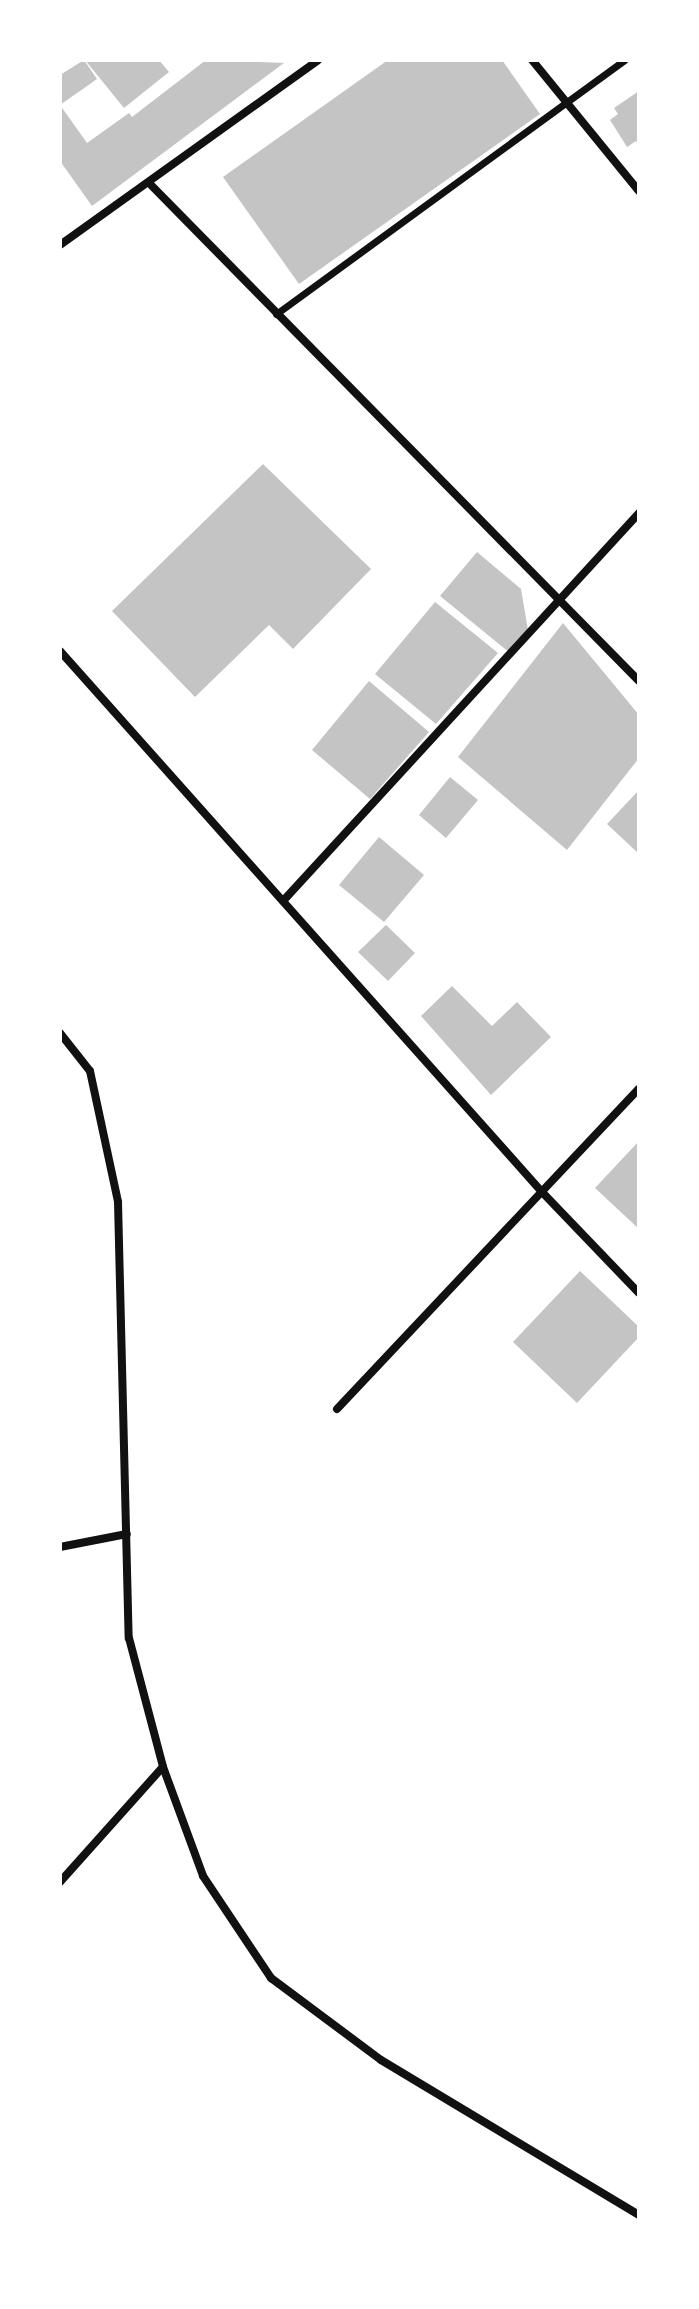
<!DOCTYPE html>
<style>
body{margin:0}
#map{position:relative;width:699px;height:2309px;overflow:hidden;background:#fff;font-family:Lato,sans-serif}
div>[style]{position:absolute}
.building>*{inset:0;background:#c4c4c4}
.pedestrian>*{height:7px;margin:-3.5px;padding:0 3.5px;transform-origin:3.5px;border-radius:3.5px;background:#111}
.minor>*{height:8px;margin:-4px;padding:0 4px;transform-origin:4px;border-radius:4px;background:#111}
span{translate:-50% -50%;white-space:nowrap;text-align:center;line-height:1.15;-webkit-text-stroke:7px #fff;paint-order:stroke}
.frame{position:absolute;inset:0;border:62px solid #fff;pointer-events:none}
</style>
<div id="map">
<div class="building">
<div style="clip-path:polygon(84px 60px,97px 79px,60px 105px,87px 143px,129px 113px,132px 117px,206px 60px,284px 63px,92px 206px,60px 161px,60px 75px)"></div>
<div style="clip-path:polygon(85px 60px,159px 60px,169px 72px,124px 108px)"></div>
<div style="clip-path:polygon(388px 60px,502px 60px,540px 114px,299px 284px,223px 177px)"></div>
<div style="clip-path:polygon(639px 91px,639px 145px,636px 141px,627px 147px,610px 120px,618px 114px,614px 108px)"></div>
<div style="clip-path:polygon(263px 464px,371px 569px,293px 649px,269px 625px,195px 697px,112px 611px)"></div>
<div style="clip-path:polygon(477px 552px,521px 589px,528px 630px,510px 653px,440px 596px)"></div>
<div style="clip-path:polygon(435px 602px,498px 653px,436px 724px,375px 674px)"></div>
<div style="clip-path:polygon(563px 623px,639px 715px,639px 758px,567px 850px,458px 757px)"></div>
<div style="clip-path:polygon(369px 681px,429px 732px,370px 799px,312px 750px)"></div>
<div style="clip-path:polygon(450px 777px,478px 800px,446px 838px,419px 815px)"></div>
<div style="clip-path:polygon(639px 790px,639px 854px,607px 824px)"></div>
<div style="clip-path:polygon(379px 837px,424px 875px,384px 922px,339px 885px)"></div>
<div style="clip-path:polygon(386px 925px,415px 953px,388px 981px,358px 952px)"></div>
<div style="clip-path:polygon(452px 986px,492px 1026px,517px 1002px,551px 1037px,491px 1095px,421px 1016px)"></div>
<div style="clip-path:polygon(639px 1141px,639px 1229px,595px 1188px)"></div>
<div style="clip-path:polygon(580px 1271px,639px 1327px,639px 1337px,577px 1403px,513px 1342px)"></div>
</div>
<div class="pedestrian">
<div style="left:276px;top:314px;width:431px;rotate:-36.1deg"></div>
</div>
<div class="minor">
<div style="left:532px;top:60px;width:169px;rotate:50.8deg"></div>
<div style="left:151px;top:185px;width:696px;rotate:45.47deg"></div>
<div style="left:60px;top:245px;width:317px;rotate:-35.6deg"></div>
<div style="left:60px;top:651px;width:725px;rotate:48.3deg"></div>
<div style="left:542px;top:1192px;width:140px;rotate:46.2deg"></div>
<div style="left:283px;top:901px;width:527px;rotate:-47.46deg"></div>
<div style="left:60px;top:1033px;width:48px;rotate:51.7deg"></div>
<div style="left:90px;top:1071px;width:134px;rotate:77.9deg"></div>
<div style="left:118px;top:1202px;width:436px;rotate:88.6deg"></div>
<div style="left:129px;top:1638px;width:133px;rotate:75.2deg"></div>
<div style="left:163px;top:1767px;width:116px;rotate:69.8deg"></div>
<div style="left:203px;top:1876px;width:123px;rotate:56.3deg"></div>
<div style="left:271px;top:1978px;width:137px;rotate:36.7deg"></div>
<div style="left:381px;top:2060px;width:301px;rotate:31deg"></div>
<div style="left:337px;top:1409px;width:440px;rotate:-46.7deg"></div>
<div style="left:60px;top:1547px;width:68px;rotate:-11deg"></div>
<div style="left:60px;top:1882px;width:154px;rotate:-48.2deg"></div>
</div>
<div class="frame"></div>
</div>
